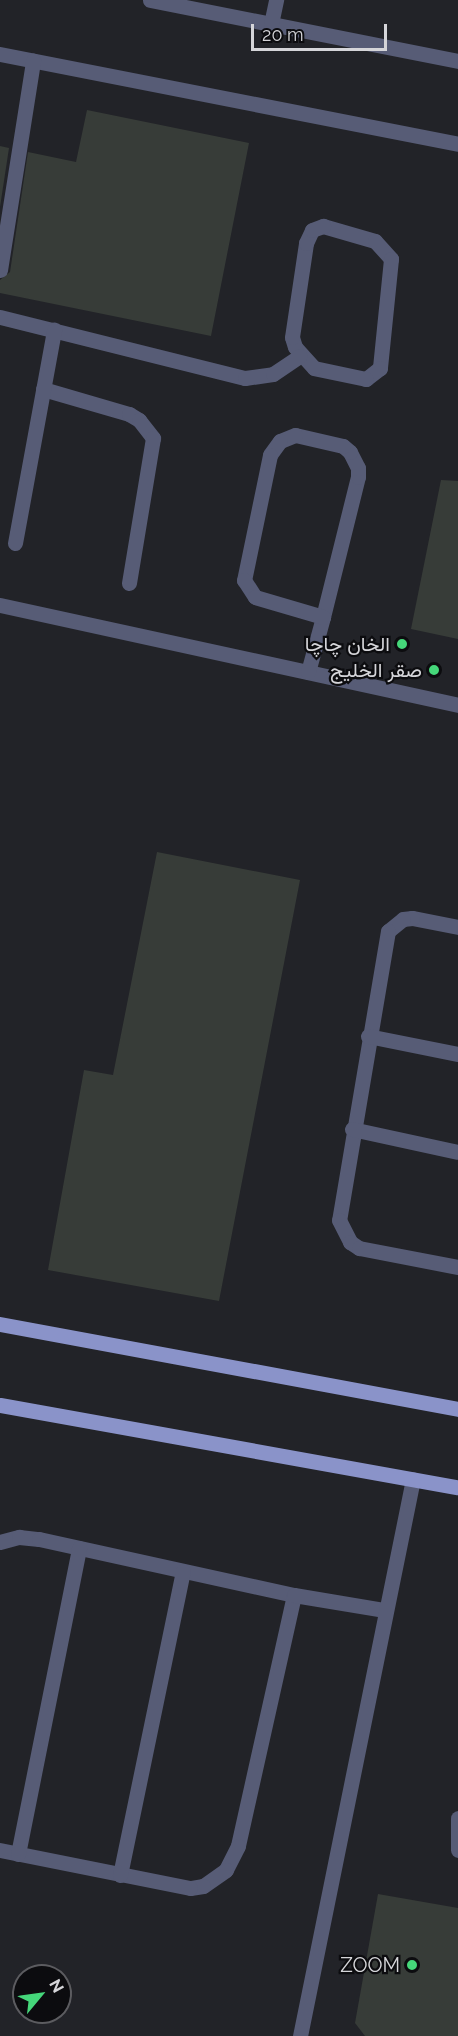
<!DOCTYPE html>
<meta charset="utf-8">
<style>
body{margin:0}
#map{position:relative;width:458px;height:2036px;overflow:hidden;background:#222328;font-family:Raleway,Vazirmatn,sans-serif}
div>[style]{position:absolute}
.building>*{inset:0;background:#373c38}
.minor>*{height:15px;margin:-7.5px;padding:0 7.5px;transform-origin:7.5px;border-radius:7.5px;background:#575c76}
.major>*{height:15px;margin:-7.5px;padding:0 7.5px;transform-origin:7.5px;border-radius:7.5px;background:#8a93c9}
.dots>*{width:16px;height:16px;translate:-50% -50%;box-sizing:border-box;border:3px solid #0c0c0f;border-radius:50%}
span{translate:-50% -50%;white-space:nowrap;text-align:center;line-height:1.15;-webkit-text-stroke:4.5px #0c0c0f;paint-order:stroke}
.poi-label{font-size:20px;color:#d5d5d9}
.right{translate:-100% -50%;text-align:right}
.north{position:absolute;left:12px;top:1964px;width:60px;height:60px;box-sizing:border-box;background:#0c0c0f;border:2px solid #5c5c60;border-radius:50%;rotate:61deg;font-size:16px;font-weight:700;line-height:24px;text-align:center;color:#d5d5d9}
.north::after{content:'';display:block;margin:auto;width:21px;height:27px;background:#45d77a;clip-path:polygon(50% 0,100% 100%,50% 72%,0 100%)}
.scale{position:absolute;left:251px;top:24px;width:136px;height:27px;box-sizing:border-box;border:3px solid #d5d5d9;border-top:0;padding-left:8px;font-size:18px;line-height:21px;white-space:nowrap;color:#d5d5d9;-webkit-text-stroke:4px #0c0c0f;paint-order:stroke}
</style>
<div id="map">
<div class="building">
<div style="clip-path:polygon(87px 110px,249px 143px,211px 336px,0 293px,0 280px,10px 272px,28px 152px,76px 162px)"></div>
<div style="clip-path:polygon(0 146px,9px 148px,0 207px)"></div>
<div style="clip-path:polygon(441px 480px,458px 481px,458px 639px,411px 629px)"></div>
<div style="clip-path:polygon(157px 852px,300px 880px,219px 1301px,48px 1270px,84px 1070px,113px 1075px)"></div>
<div style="clip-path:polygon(378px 1894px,458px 1908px,458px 2036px,365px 2036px,355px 2023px)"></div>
</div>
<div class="minor">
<div style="left:150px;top:0;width:314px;rotate:11.2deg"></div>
<div style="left:271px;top:24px;width:25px;rotate:-78deg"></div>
<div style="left:0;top:54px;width:467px;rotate:11.1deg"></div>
<div style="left:323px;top:226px;width:54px;rotate:16.1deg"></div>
<div style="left:375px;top:241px;width:24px;rotate:48deg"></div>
<div style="left:391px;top:259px;width:110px;rotate:95.8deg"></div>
<div style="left:380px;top:368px;width:18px;rotate:142deg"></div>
<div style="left:366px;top:379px;width:53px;rotate:-168.1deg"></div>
<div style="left:314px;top:368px;width:28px;rotate:-132deg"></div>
<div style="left:295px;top:347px;width:10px;rotate:-107deg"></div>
<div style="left:292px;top:337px;width:95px;rotate:-81.5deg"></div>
<div style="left:306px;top:243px;width:14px;rotate:-65deg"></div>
<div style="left:312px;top:230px;width:12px;rotate:-20deg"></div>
<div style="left:0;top:270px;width:212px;rotate:-81deg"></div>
<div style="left:0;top:317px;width:252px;rotate:14deg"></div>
<div style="left:245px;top:378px;width:28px;rotate:-8deg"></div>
<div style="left:273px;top:374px;width:32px;rotate:-34deg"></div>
<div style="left:43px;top:389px;width:90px;rotate:16.2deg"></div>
<div style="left:129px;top:414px;width:12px;rotate:31deg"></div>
<div style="left:139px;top:420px;width:23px;rotate:52deg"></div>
<div style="left:153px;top:438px;width:147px;rotate:99.4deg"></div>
<div style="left:15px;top:543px;width:217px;rotate:-79.6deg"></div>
<div style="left:0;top:605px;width:469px;rotate:12.3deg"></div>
<div style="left:308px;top:672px;width:57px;rotate:-74.7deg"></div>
<div style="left:323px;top:617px;width:144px;rotate:-76deg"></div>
<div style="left:358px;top:477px;width:9px;rotate:-90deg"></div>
<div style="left:358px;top:468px;width:18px;rotate:-117deg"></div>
<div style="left:350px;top:452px;width:9px;rotate:-139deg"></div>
<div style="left:343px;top:446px;width:49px;rotate:-167.1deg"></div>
<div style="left:295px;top:435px;width:16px;rotate:158deg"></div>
<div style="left:280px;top:441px;width:17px;rotate:126deg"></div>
<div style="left:270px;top:455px;width:128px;rotate:101.7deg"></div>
<div style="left:244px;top:580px;width:20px;rotate:57deg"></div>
<div style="left:255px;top:597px;width:71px;rotate:16.4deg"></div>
<div style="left:458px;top:927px;width:47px;rotate:-168.9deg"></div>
<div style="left:412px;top:918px;width:9px;rotate:174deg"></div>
<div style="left:403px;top:919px;width:19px;rotate:141deg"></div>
<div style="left:388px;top:931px;width:293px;rotate:99.6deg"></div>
<div style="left:339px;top:1220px;width:25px;rotate:63deg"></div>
<div style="left:350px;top:1242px;width:11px;rotate:34deg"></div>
<div style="left:359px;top:1248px;width:101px;rotate:10.9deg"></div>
<div style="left:368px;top:1036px;width:92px;rotate:11.3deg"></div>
<div style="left:352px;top:1129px;width:108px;rotate:12.2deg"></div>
<div style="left:0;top:1542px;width:20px;rotate:-15deg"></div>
<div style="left:19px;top:1537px;width:20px;rotate:6deg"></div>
<div style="left:39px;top:1539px;width:261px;rotate:12.4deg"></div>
<div style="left:294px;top:1595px;width:257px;rotate:102.6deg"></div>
<div style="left:238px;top:1846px;width:27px;rotate:117deg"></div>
<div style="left:226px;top:1870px;width:28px;rotate:145deg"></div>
<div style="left:203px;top:1886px;width:13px;rotate:171deg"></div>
<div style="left:190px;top:1888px;width:194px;rotate:-168.7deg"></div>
<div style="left:294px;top:1595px;width:92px;rotate:9.4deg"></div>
<div style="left:458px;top:1818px;width:32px;rotate:90deg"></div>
<div style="left:18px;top:1854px;width:312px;rotate:-78.7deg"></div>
<div style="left:120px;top:1875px;width:310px;rotate:-78.3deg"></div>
<div style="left:300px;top:2036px;width:568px;rotate:-78.53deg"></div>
</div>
<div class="major">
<div style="left:0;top:1324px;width:466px;rotate:10.5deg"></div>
<div style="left:0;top:1405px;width:465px;rotate:10.2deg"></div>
</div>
<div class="dots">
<div style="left:402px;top:644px;background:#45d77a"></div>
<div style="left:434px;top:670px;background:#45d77a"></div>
<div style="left:412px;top:1965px;background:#45d77a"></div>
</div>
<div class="poi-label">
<span class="right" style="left:390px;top:644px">الخان چاچا</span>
<span class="right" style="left:422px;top:670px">صقر الخليج</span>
<span class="right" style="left:400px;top:1965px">ZOOM</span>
</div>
<div class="north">N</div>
<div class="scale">20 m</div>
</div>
